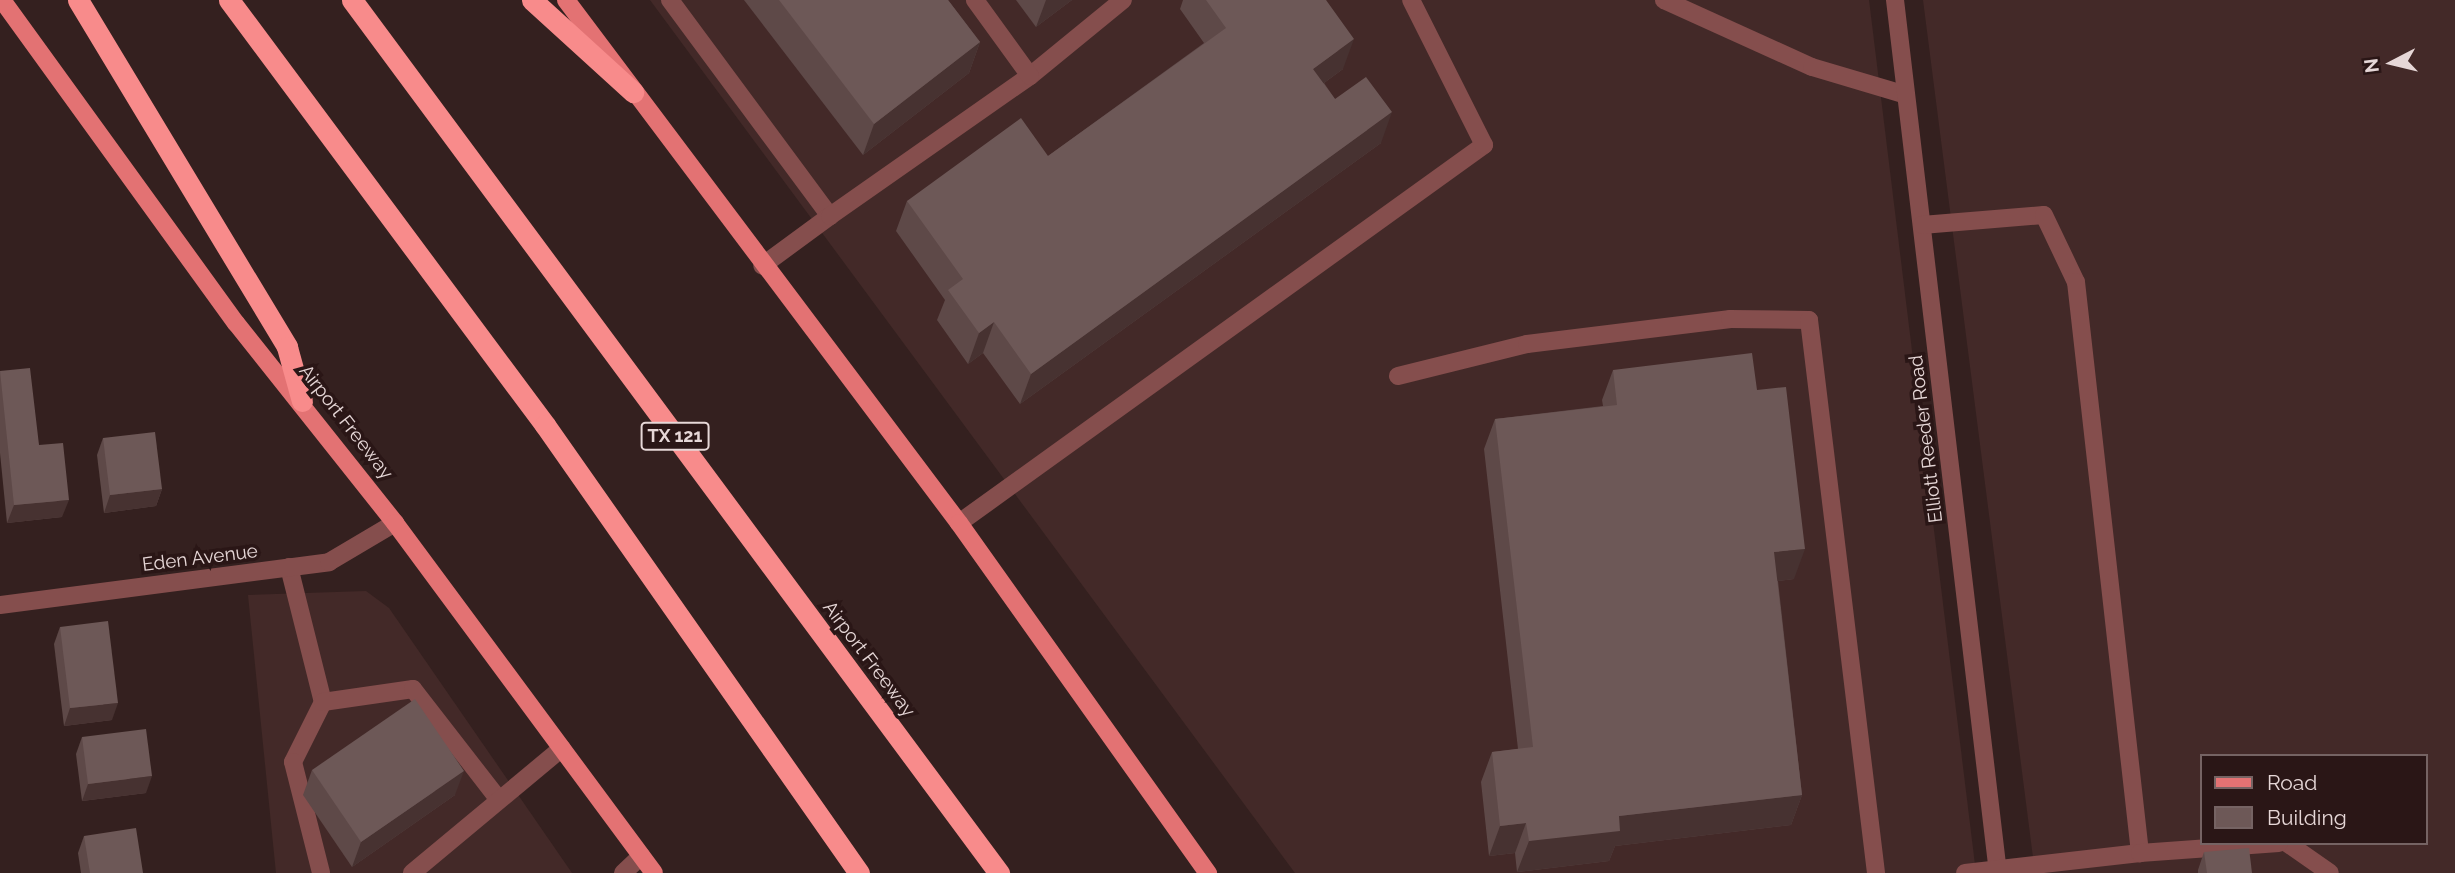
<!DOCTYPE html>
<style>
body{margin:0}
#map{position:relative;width:2455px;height:873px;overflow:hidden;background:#34201f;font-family:Raleway,sans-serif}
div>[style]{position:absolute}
.built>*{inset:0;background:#432928}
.minor>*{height:18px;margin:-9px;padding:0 9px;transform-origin:9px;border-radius:9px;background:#854e4d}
.major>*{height:18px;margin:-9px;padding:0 9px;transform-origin:9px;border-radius:9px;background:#e37273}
.highway>*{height:21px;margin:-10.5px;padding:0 10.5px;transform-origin:10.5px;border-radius:10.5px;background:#f88b8b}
.wall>*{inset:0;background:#5e4948}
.shaded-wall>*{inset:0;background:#473231}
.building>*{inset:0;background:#6d5857}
span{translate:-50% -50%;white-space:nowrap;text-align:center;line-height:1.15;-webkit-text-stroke:7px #2a1616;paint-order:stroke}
.shield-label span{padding:2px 5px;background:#2a1616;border:2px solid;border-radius:5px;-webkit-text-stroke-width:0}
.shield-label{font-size:18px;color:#e6d7d7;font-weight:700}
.street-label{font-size:19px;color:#e6d7d7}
.legend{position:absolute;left:2200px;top:754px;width:228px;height:91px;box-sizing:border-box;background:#2a1616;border:2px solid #756363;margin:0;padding:9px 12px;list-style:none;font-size:21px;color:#e6d7d7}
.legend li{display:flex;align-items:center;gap:14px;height:35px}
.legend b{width:35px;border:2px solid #756363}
.north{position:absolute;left:2357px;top:28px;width:70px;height:70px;-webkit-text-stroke:5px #2a1616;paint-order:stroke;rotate:263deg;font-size:19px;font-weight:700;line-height:28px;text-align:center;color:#e6d7d7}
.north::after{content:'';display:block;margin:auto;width:24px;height:32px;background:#e6d7d7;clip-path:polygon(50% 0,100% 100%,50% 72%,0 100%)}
</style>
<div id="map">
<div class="built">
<div style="clip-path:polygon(650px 0,1869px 0,1976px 873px,1295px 873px)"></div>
<div style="clip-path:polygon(evenodd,1923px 0,2455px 0,2455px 873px,2035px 873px,1923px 0,2201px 756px,2425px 756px,2425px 843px,2201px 843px,2201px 756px)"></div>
<div style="clip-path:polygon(366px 591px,389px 608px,572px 873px,276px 873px,248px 595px)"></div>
</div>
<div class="minor">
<div style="left:670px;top:0;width:269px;rotate:53.5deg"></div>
<div style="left:830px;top:216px;width:84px;rotate:143.7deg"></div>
<div style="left:1664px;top:0;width:162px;rotate:24.4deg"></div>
<div style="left:1812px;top:67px;width:98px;rotate:16.6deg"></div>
<div style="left:1895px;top:0;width:879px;rotate:83.27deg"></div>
<div style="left:1030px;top:76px;width:120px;rotate:-39.3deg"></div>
<div style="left:830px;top:216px;width:244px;rotate:-35deg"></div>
<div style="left:1030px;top:76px;width:94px;rotate:-125.9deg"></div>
<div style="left:1922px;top:225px;width:122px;rotate:-4.7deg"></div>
<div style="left:2044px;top:215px;width:74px;rotate:64.5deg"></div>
<div style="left:2076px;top:282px;width:575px;rotate:83.6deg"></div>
<div style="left:2140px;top:853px;width:176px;rotate:173.5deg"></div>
<div style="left:1398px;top:376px;width:133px;rotate:-13.9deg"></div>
<div style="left:1527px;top:344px;width:205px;rotate:-7deg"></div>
<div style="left:1730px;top:319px;width:79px;rotate:0.7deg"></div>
<div style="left:1809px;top:320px;width:557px;rotate:83.09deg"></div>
<div style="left:959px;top:523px;width:647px;rotate:-35.75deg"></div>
<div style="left:1484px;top:145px;width:162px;rotate:-116.7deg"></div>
<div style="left:289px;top:567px;width:139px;rotate:75.9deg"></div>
<div style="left:323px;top:702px;width:67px;rotate:116.6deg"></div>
<div style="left:293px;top:762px;width:114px;rotate:75.8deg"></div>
<div style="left:0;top:605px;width:332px;rotate:-7.4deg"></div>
<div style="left:329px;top:562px;width:77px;rotate:-30.6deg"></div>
<div style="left:323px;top:702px;width:91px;rotate:-8.2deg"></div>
<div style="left:413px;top:689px;width:140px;rotate:52.2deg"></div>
<div style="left:2287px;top:843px;width:52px;rotate:34.9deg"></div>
<div style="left:2140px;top:853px;width:139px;rotate:-4.1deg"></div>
<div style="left:412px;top:873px;width:195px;rotate:-39.8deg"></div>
<div style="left:623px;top:873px;width:25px;rotate:-43deg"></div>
</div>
<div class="major">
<div style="left:2px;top:0;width:399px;rotate:54.1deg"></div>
<div style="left:236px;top:323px;width:256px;rotate:51.5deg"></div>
<div style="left:395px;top:523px;width:435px;rotate:53.5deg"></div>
<div style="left:566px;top:0;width:654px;rotate:53.08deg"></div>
<div style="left:959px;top:523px;width:430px;rotate:54.6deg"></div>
</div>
<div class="highway">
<div style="left:78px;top:0;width:405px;rotate:58.9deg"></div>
<div style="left:287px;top:347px;width:56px;rotate:74.5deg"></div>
<div style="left:229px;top:0;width:530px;rotate:53.37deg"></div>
<div style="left:545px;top:425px;width:547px;rotate:54.97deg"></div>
<div style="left:352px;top:0;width:1087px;rotate:53.46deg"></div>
<div style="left:532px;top:0;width:137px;rotate:42.3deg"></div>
</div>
<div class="wall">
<div style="clip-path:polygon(744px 0,948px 0,980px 42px,969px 73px,863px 155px)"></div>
<div style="clip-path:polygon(1016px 0,1072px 0,1036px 27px)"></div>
<div style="clip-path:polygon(1183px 0,1326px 0,1343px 69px,1324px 83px,1335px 99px,1381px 143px,1020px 404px,983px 353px,968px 364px,937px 320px,945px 300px,896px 231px,907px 201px,1048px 156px,1204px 43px,1180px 9px)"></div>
<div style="clip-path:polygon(1613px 370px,1757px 390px,1794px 579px,1778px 581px,1802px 795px,1791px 825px,1615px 846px,1609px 861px,1517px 872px,1515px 853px,1489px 856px,1481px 782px,1492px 752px,1518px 749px,1484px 449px,1495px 419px,1603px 406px,1602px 400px)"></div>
<div style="clip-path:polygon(0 371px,39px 445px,62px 517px,7px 523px,0 453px)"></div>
<div style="clip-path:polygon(103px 438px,162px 489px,156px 506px,104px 513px,97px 455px)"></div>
<div style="clip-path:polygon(60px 627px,112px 720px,64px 726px,54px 644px)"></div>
<div style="clip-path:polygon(82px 737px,146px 793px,82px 801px,76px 754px)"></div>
<div style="clip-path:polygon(312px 770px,455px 795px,352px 867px,303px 795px)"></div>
<div style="clip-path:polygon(84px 836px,143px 873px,81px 873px,78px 853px)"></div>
<div style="clip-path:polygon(2204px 852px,2252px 873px,2198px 873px,2198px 870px)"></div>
</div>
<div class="shaded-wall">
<div style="clip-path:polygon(1046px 0,1072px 0,1036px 27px)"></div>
<div style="clip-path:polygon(1354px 39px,1343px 69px,1302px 99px,1313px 69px)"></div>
<div style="clip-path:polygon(980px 42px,969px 73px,863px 155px,874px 124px)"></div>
<div style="clip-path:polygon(1392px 112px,1381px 143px,1020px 404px,1031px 374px)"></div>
<div style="clip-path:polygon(994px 322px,983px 353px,968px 364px,979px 333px)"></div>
<div style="clip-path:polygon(162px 489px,156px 506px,104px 513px,110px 495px)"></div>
<div style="clip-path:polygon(69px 500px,62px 517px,7px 523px,14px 505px)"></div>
<div style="clip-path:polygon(1805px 549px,1794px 579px,1763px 583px,1774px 552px)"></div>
<div style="clip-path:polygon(118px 703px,112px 720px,64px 726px,70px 708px)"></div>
<div style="clip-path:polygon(464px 771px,455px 795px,352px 867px,361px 842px)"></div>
<div style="clip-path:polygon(152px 776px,146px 793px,82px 801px,88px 784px)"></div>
<div style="clip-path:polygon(1802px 795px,1791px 825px,1615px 846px,1609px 861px,1517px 872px,1529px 841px,1619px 816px)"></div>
<div style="clip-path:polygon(1526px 823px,1515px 853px,1489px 856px,1500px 826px)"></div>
</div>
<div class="building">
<div style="clip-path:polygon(779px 0,948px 0,980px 42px,874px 124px)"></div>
<div style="clip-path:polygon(1206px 0,1326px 0,1354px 39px,1313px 69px,1335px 99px,1366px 77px,1392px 112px,1031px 374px,994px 322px,979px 333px,948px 290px,963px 279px,907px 201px,1021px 118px,1048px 156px,1226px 28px)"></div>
<div style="clip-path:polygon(1752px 353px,1757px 390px,1786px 387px,1805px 549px,1774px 552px,1802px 795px,1619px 816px,1620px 831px,1529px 841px,1526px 823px,1500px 826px,1492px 752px,1533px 747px,1495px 419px,1617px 405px,1613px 370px)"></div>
<div style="clip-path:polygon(30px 368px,39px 445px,63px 443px,69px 500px,14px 505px,0 371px)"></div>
<div style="clip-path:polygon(155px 432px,162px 489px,110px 495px,103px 438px)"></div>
<div style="clip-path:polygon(108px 621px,118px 703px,70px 708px,60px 627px)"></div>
<div style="clip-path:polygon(415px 699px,464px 771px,361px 842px,312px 770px)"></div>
<div style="clip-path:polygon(146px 729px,152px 776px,88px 784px,82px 737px)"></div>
<div style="clip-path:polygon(136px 828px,143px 873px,90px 873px,84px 836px)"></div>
<div style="clip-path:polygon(2249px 848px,2252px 873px,2207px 873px,2204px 852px)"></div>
</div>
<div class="shield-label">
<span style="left:675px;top:436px">TX 121</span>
</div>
<div class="street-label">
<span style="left:346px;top:422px;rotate:52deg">Airport Freeway</span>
<span style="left:1926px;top:439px;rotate:-97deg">Elliott Reeder Road</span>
<span style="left:200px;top:558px;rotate:-7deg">Eden Avenue</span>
<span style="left:869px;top:659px;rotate:53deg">Airport Freeway</span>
</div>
<ul class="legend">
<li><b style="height:9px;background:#e37273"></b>Road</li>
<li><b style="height:19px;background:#6d5857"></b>Building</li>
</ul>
<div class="north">N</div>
</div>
